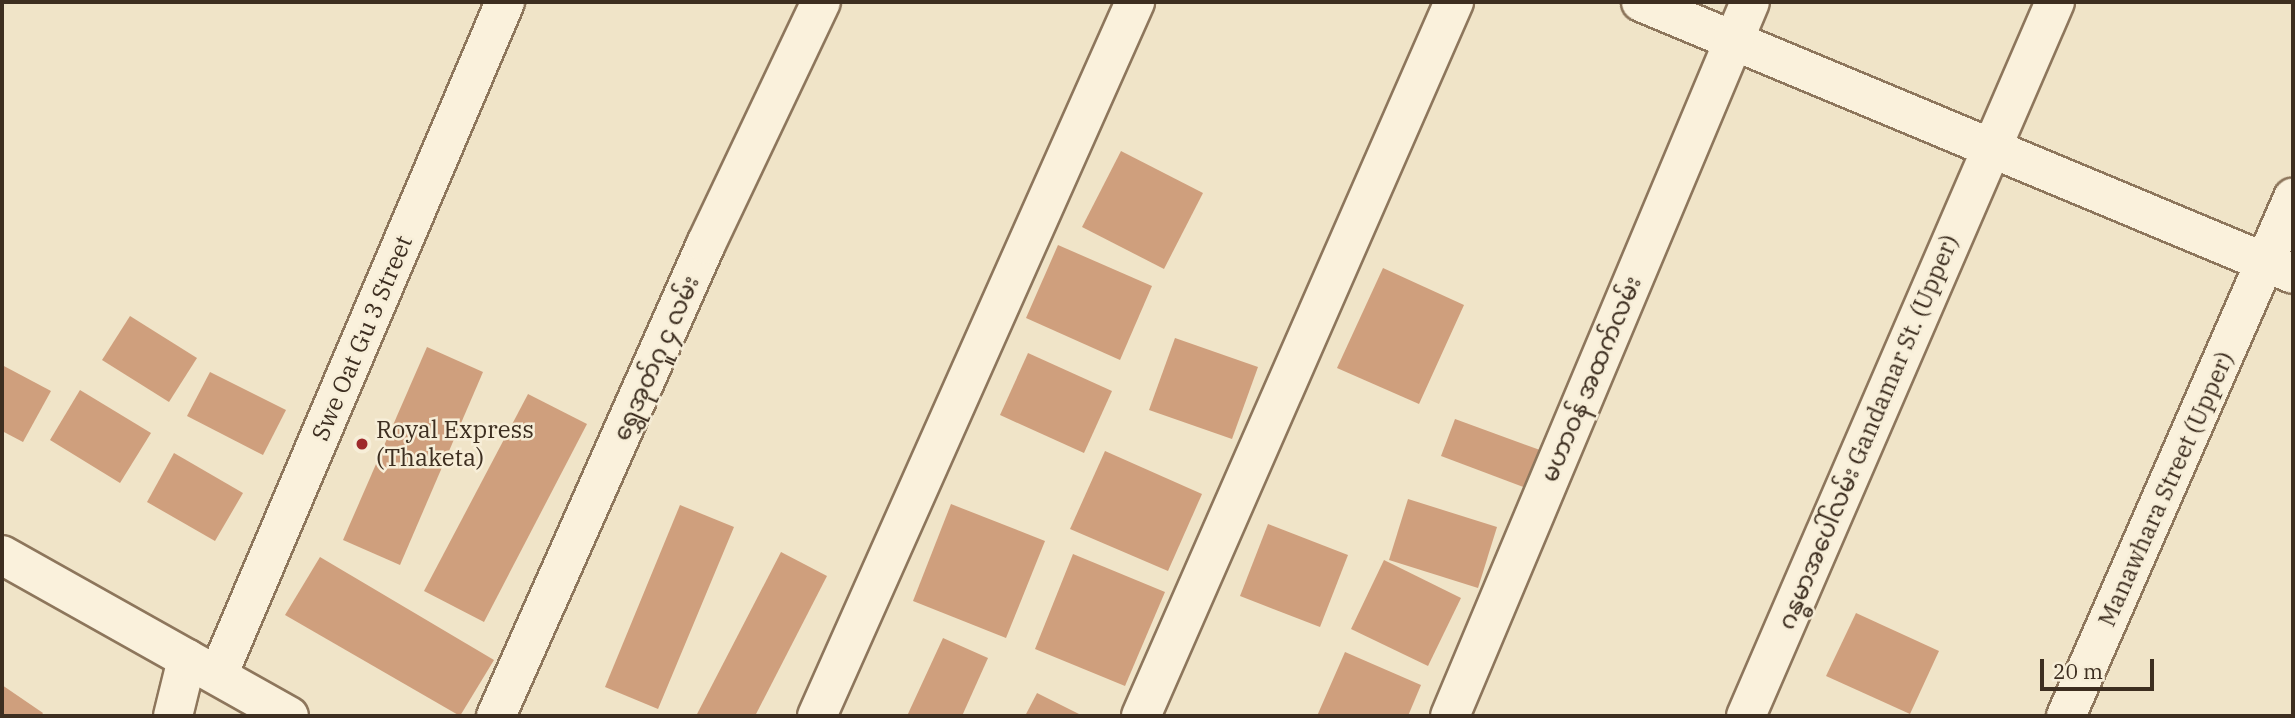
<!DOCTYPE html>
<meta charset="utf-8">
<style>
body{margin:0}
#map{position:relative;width:2295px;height:718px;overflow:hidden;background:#f0e4c8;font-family:"IBM Plex Serif","Noto Sans Myanmar",serif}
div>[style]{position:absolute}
.building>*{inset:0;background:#cf9f7d}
.roads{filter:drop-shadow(2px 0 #8d765c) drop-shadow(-2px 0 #8d765c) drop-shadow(0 2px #8d765c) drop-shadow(0 -2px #8d765c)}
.minor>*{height:38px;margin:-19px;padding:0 19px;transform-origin:19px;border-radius:19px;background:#faf1dc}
.secondary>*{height:38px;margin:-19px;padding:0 19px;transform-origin:19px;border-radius:19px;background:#faf1dc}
.dots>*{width:19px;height:19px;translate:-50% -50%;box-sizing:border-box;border:4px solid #f7eed8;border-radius:50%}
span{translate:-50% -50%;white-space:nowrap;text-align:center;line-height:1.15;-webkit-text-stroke:5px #f7eed8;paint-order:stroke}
.street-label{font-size:24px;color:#3d2e20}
.poi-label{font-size:24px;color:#3d2e20}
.left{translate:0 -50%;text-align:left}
.frame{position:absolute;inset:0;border:4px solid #3d2e20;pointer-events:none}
.scale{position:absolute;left:2040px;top:659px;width:114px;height:32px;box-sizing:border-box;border:4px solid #3d2e20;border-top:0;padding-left:9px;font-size:21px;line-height:24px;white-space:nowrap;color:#3d2e20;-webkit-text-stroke:5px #f7eed8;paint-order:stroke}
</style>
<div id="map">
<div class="building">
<div style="clip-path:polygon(1121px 151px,1203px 193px,1164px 269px,1082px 227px)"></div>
<div style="clip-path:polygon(1058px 245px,1152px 286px,1120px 360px,1026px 318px)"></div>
<div style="clip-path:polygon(1383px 268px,1464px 305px,1419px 404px,1337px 368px)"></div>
<div style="clip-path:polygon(130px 316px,197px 358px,169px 402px,102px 360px)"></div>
<div style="clip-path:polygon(1175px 338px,1258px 367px,1232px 439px,1149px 410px)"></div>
<div style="clip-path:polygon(427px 347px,483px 372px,400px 565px,343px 540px)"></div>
<div style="clip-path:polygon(1028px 353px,1112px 391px,1084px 453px,1000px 415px)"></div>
<div style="clip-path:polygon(2px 365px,51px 391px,23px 442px,2px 431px)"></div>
<div style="clip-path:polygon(210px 372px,286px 410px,263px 455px,187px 416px)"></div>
<div style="clip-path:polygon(80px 390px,151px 433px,120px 483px,50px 440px)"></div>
<div style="clip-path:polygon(528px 394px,587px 424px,484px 622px,424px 591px)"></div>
<div style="clip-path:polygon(1455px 419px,1540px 450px,1526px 488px,1441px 456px)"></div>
<div style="clip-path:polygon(1105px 451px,1202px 494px,1168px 571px,1070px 529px)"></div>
<div style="clip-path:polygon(174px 453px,243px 493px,215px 541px,147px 502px)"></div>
<div style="clip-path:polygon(1408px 499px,1497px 527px,1478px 588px,1389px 560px)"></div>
<div style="clip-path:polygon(951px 504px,1045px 541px,1006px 638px,913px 601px)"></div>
<div style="clip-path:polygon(680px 505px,734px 527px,658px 709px,605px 687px)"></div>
<div style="clip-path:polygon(1268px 524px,1348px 555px,1320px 627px,1240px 596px)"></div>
<div style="clip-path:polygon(781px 552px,827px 576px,755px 716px,696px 716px)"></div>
<div style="clip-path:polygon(1073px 554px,1165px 592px,1125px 686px,1035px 649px)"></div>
<div style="clip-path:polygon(320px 557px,494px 660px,460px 716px,285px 615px)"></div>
<div style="clip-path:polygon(1384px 560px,1461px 598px,1428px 666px,1351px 629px)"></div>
<div style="clip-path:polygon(1856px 613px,1939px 651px,1910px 714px,1826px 676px)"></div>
<div style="clip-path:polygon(943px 638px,988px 658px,962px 716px,907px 716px)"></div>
<div style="clip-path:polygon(1345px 652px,1421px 685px,1408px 716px,1317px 716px)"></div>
<div style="clip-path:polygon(2px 685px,43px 713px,41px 716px,2px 716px)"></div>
<div style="clip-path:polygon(1037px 693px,1083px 716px,1025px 716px)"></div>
</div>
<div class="roads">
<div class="minor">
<div style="left:1641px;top:2px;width:706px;rotate:22.64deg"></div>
<div style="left:218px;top:675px;width:732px;rotate:-66.9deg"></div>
<div style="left:173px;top:716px;width:59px;rotate:-76.2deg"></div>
<div style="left:496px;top:716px;width:517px;rotate:-66.01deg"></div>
<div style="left:706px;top:244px;width:268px;rotate:-64.6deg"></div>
<div style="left:817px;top:716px;width:782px;rotate:-65.99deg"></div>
<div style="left:1141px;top:716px;width:780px;rotate:-66.33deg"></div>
<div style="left:1450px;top:716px;width:774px;rotate:-67.21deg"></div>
<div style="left:1746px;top:716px;width:778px;rotate:-66.6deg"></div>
<div style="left:2066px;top:716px;width:566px;rotate:-66.34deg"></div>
</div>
<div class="secondary">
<div style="left:2px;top:555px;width:329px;rotate:29.3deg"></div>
</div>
</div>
<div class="dots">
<div style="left:362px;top:444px;background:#9e2a2b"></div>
</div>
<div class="street-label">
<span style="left:362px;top:338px;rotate:-67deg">Swe Oat Gu 3 Street</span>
<span style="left:656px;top:358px;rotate:-66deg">ရွှေအုတ်ဂူ ၄ လမ်း</span>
<span style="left:1591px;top:379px;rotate:-67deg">မဟာဝန် အထက်လမ်း</span>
<span style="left:1868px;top:432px;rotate:-67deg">ဂန္ဓမာအပေါ်လမ်း Gandamar St. (Upper)</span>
<span style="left:2166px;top:489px;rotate:-66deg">Manawhara Street (Upper)</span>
</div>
<div class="poi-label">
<span class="left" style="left:376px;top:444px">Royal Express<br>(Thaketa)</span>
</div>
<div class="frame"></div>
<div class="scale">20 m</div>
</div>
